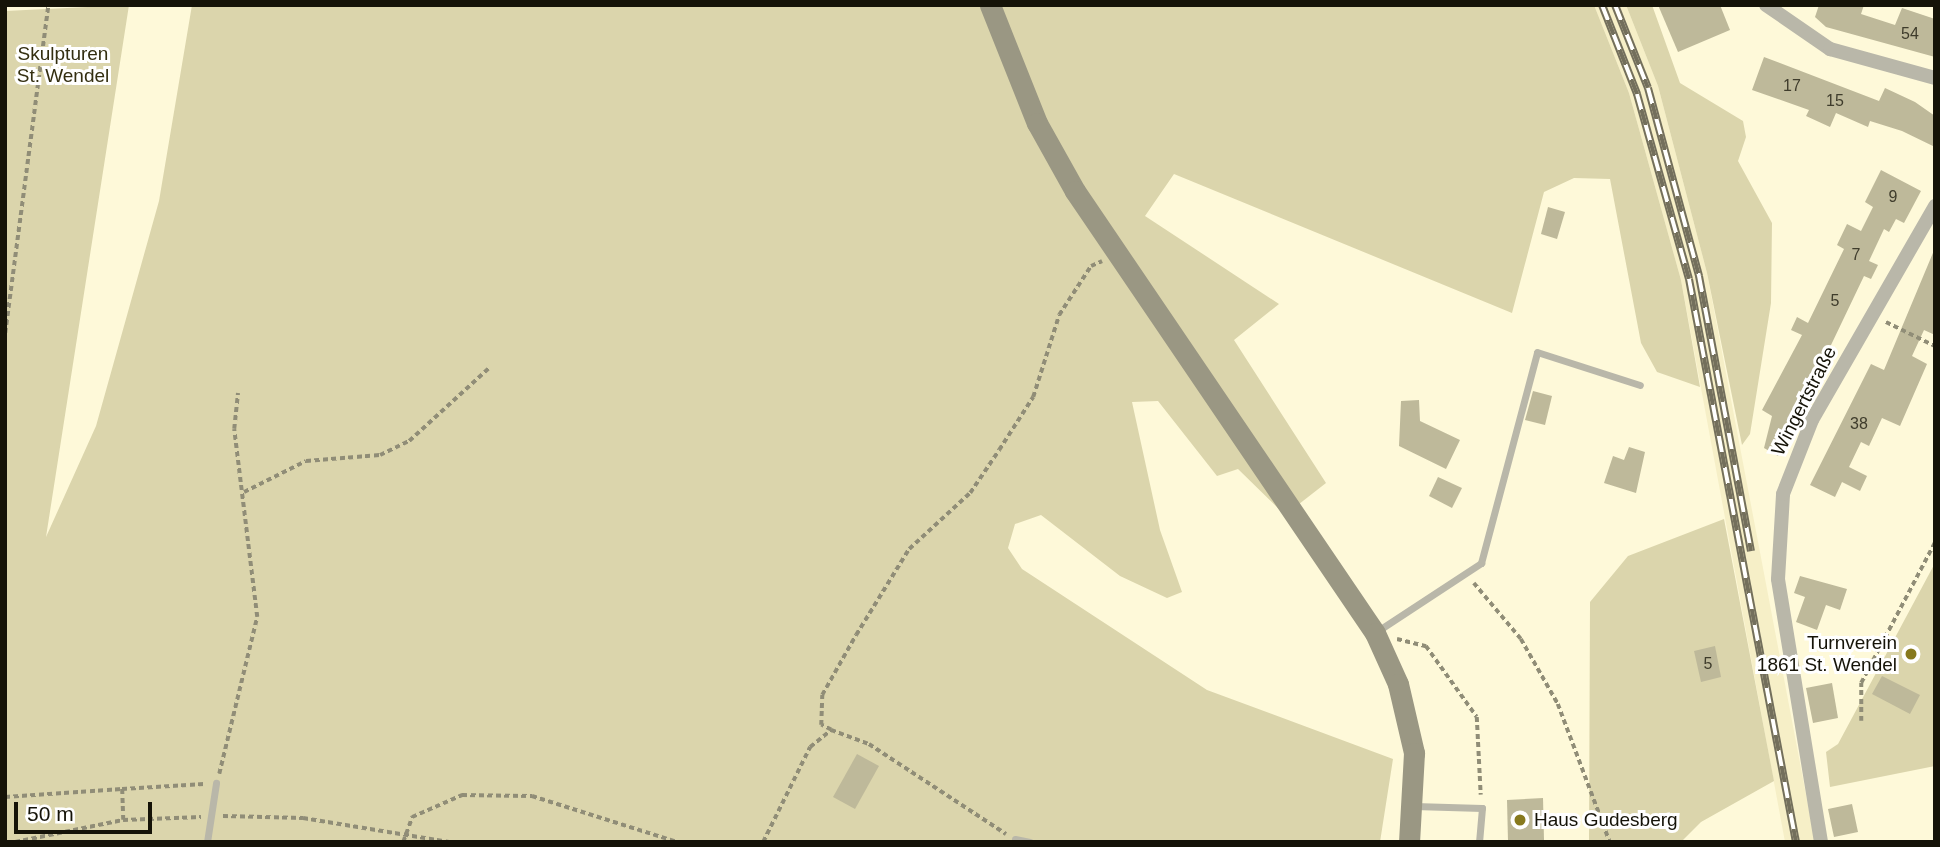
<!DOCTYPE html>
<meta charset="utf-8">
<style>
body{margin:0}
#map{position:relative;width:1940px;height:847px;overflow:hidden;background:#fef9d9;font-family:Arial,sans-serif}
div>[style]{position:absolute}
.built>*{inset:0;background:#f6efc7}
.green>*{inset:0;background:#dbd5ac}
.building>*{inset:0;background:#beb99a}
.path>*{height:3.5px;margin-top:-1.75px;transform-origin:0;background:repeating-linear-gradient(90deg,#908d77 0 5px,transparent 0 8.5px)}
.service>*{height:7px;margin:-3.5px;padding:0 3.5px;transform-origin:3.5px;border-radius:3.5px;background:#b9b7a9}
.minor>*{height:14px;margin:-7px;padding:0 7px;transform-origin:7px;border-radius:7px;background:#b9b7a9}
.secondary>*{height:21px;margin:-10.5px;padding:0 10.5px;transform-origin:10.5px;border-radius:10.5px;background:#9a9783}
.rail>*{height:8px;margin-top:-4px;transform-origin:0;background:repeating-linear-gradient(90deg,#fff 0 16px,#736f5c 0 32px);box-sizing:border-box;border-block:2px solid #736f5c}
.dots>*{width:19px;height:19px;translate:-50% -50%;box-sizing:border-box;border:4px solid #fff;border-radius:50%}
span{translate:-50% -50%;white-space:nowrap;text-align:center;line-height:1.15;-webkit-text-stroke:6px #fff;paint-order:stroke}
.number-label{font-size:16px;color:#3f3c2c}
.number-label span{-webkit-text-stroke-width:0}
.park-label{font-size:19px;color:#332e10}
.street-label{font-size:19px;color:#151308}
.poi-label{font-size:19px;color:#151308}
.right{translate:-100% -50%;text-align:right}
.left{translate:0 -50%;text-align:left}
.frame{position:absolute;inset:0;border:7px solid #151308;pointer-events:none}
.scale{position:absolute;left:14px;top:802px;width:138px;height:32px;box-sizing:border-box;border:4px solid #151308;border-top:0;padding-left:9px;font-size:21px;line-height:24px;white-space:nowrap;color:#151308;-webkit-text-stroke:5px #fff;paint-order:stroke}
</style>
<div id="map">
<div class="built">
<div style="clip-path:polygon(1594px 5px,1626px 5px,1658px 86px,1707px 273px,1815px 842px,1785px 842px,1681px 280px,1629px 93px)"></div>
</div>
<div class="green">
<div style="clip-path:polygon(129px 5px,46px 537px,96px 426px,159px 201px,192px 5px,1594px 5px,1629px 93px,1681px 280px,1700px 387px,1657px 372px,1641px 343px,1610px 179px,1574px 178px,1544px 192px,1512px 313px,1174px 174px,1145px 216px,1279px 304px,1234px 340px,1326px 483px,1285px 515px,1238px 469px,1217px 476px,1158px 401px,1132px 402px,1160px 530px,1182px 592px,1167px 598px,1120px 576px,1041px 515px,1015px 524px,1008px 548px,1022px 569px,1207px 690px,1393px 759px,1380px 842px,5px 842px,5px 11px)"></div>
<div style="clip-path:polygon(1626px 5px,1652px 5px,1680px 83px,1743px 121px,1746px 137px,1738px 161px,1772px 223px,1771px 303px,1750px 434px,1742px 445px,1707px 273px,1658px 86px)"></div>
<div style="clip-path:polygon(1724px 519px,1774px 781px,1701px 822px,1681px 842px,1589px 842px,1590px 602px,1628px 556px)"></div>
<div style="clip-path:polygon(1935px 563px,1935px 766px,1830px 787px,1826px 752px,1838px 744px)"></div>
</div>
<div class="building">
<div style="clip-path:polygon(1658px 5px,1720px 5px,1730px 30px,1678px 52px)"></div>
<div style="clip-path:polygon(1819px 5px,1864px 5px,1861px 14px,1895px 25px,1902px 8px,1935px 19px,1935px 57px,1826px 27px,1815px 17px)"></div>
<div style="clip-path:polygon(1764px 57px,1879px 101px,1885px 88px,1915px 102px,1935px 116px,1935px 147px,1902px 131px,1870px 121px,1868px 127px,1836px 113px,1830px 127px,1806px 116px,1809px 110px,1752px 90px)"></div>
<div style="clip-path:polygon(1881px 170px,1921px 191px,1904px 223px,1896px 219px,1889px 232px,1884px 229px,1869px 261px,1878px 265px,1871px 279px,1864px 276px,1778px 456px,1764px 448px,1772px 416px,1762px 410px,1802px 335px,1791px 330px,1797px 317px,1808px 323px,1844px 249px,1837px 245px,1847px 224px,1861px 231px,1873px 207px,1865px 202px)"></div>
<div style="clip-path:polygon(1548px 207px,1565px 212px,1557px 239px,1541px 234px)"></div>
<div style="clip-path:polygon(1935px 248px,1935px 335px,1924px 330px,1912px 356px,1927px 364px,1900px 426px,1882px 418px,1869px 446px,1861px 442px,1849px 467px,1867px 476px,1860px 491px,1842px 482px,1835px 497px,1810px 485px,1871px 364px,1884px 370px)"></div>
<div style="clip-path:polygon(1533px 391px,1552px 396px,1545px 425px,1525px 420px)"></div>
<div style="clip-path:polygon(1419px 400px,1420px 421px,1460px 440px,1446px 469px,1399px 446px,1401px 401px)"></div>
<div style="clip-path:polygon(1629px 447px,1645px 452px,1636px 493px,1604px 483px,1613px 456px,1624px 460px)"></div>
<div style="clip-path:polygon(1438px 477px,1462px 488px,1452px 508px,1429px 496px)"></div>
<div style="clip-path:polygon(1800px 576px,1847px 589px,1840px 610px,1826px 605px,1817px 630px,1796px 622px,1805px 597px,1794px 593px)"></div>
<div style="clip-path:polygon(1715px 646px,1721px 677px,1701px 682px,1694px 651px)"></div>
<div style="clip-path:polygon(1882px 676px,1920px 695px,1910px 714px,1872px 694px)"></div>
<div style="clip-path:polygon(1832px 683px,1838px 718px,1813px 723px,1806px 688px)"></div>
<div style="clip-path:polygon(857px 754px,879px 766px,855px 809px,833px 797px)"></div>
<div style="clip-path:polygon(1543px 798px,1544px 840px,1508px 841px,1507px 800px)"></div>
<div style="clip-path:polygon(1852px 804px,1858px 832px,1834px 837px,1828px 809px)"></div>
</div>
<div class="path">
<div style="left:1886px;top:322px;width:55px;rotate:26.1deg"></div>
<div style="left:5px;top:333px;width:331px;rotate:-82.5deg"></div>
<div style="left:244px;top:492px;width:69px;rotate:-26.6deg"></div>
<div style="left:306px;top:461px;width:74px;rotate:-4.6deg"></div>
<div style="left:380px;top:455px;width:32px;rotate:-26deg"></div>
<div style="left:409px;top:441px;width:110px;rotate:-42.4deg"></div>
<div style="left:1474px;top:583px;width:73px;rotate:50deg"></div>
<div style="left:1521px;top:639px;width:75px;rotate:60.4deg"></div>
<div style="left:1558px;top:704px;width:147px;rotate:69.4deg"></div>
<div style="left:1397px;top:639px;width:30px;rotate:14deg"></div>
<div style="left:1426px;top:646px;width:87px;rotate:54.3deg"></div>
<div style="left:1477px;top:717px;width:78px;rotate:87.1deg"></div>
<div style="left:1861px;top:721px;width:38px;rotate:-90deg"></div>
<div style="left:1861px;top:683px;width:159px;rotate:-62.3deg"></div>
<div style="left:831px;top:730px;width:11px;rotate:-153deg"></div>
<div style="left:821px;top:725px;width:30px;rotate:-88deg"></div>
<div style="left:822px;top:695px;width:69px;rotate:-60.5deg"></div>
<div style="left:856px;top:635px;width:101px;rotate:-58.4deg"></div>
<div style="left:909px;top:549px;width:83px;rotate:-42.6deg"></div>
<div style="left:970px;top:493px;width:52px;rotate:-56deg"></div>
<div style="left:999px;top:450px;width:63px;rotate:-57.3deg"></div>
<div style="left:1033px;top:397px;width:86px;rotate:-72.4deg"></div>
<div style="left:1059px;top:315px;width:59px;rotate:-56.9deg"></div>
<div style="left:1091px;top:266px;width:12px;rotate:-24deg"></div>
<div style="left:219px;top:774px;width:162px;rotate:-76.4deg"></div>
<div style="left:257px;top:617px;width:189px;rotate:-97deg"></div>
<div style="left:234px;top:429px;width:36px;rotate:-84deg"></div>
<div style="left:5px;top:797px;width:117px;rotate:-3.9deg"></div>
<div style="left:223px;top:816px;width:80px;rotate:1.4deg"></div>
<div style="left:303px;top:818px;width:148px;rotate:9.3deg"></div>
<div style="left:123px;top:820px;width:31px;rotate:-92deg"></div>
<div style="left:122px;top:789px;width:82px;rotate:-3.5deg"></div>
<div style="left:15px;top:842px;width:110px;rotate:-11.5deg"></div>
<div style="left:123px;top:820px;width:78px;rotate:-2.2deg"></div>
<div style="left:403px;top:842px;width:27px;rotate:-70deg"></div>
<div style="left:412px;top:817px;width:55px;rotate:-23.7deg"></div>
<div style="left:462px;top:795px;width:70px;rotate:0.8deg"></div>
<div style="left:532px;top:796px;width:152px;rotate:17.6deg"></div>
<div style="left:763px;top:842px;width:106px;rotate:-63.7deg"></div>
<div style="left:810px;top:747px;width:27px;rotate:-39deg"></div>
<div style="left:831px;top:730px;width:40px;rotate:20.2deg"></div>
<div style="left:869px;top:744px;width:164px;rotate:33.3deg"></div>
</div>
<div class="service">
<div style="left:1376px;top:632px;width:126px;rotate:-33.3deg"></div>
<div style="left:1481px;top:563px;width:218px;rotate:-75.1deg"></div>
<div style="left:1537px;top:352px;width:108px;rotate:17.8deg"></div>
<div style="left:1414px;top:806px;width:68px;rotate:1.7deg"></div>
<div style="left:1482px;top:808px;width:34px;rotate:95deg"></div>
<div style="left:1015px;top:839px;width:15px;rotate:11deg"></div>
<div style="left:207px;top:842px;width:60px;rotate:-81.3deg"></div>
</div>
<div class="minor">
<div style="left:1766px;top:5px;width:78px;rotate:34.5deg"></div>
<div style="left:1830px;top:49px;width:109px;rotate:15.4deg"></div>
<div style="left:1821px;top:842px;width:266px;rotate:-99.3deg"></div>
<div style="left:1778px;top:579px;width:85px;rotate:-86.6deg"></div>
<div style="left:1783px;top:494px;width:79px;rotate:-68.6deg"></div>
<div style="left:1812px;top:420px;width:247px;rotate:-60.1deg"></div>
</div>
<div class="secondary">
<div style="left:990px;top:5px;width:127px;rotate:68.3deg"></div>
<div style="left:1037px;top:123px;width:78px;rotate:60.8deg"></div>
<div style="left:1075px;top:191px;width:534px;rotate:55.83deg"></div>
<div style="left:1375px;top:633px;width:56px;rotate:65.7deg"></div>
<div style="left:1398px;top:684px;width:71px;rotate:76.9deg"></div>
<div style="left:1414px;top:753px;width:89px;rotate:93.2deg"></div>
</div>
<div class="rail">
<div style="left:1602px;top:5px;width:96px;rotate:68.5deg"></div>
<div style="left:1637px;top:94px;width:192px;rotate:74.3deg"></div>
<div style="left:1689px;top:279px;width:573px;rotate:79.24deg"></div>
<div style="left:1615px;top:5px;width:89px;rotate:68.3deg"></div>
<div style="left:1648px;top:88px;width:195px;rotate:74.8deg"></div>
<div style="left:1699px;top:276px;width:280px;rotate:79.3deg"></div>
</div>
<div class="dots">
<div style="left:1911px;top:654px;background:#87791e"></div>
<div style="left:1520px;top:820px;background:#87791e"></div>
</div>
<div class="number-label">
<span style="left:1910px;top:34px">54</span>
<span style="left:1792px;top:86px">17</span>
<span style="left:1835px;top:101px">15</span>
<span style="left:1893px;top:197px">9</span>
<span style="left:1856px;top:255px">7</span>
<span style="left:1835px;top:301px">5</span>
<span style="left:1859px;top:424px">38</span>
<span style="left:1708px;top:664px">5</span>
</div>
<div class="park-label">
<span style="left:63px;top:65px">Skulpturen<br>St. Wendel</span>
</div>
<div class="street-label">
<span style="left:1804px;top:401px;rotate:-63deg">Wingertstraße</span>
</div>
<div class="poi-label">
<span class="right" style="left:1897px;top:654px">Turnverein<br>1861 St. Wendel</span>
<span class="left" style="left:1534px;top:820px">Haus Gudesberg</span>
</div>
<div class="frame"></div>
<div class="scale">50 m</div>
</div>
